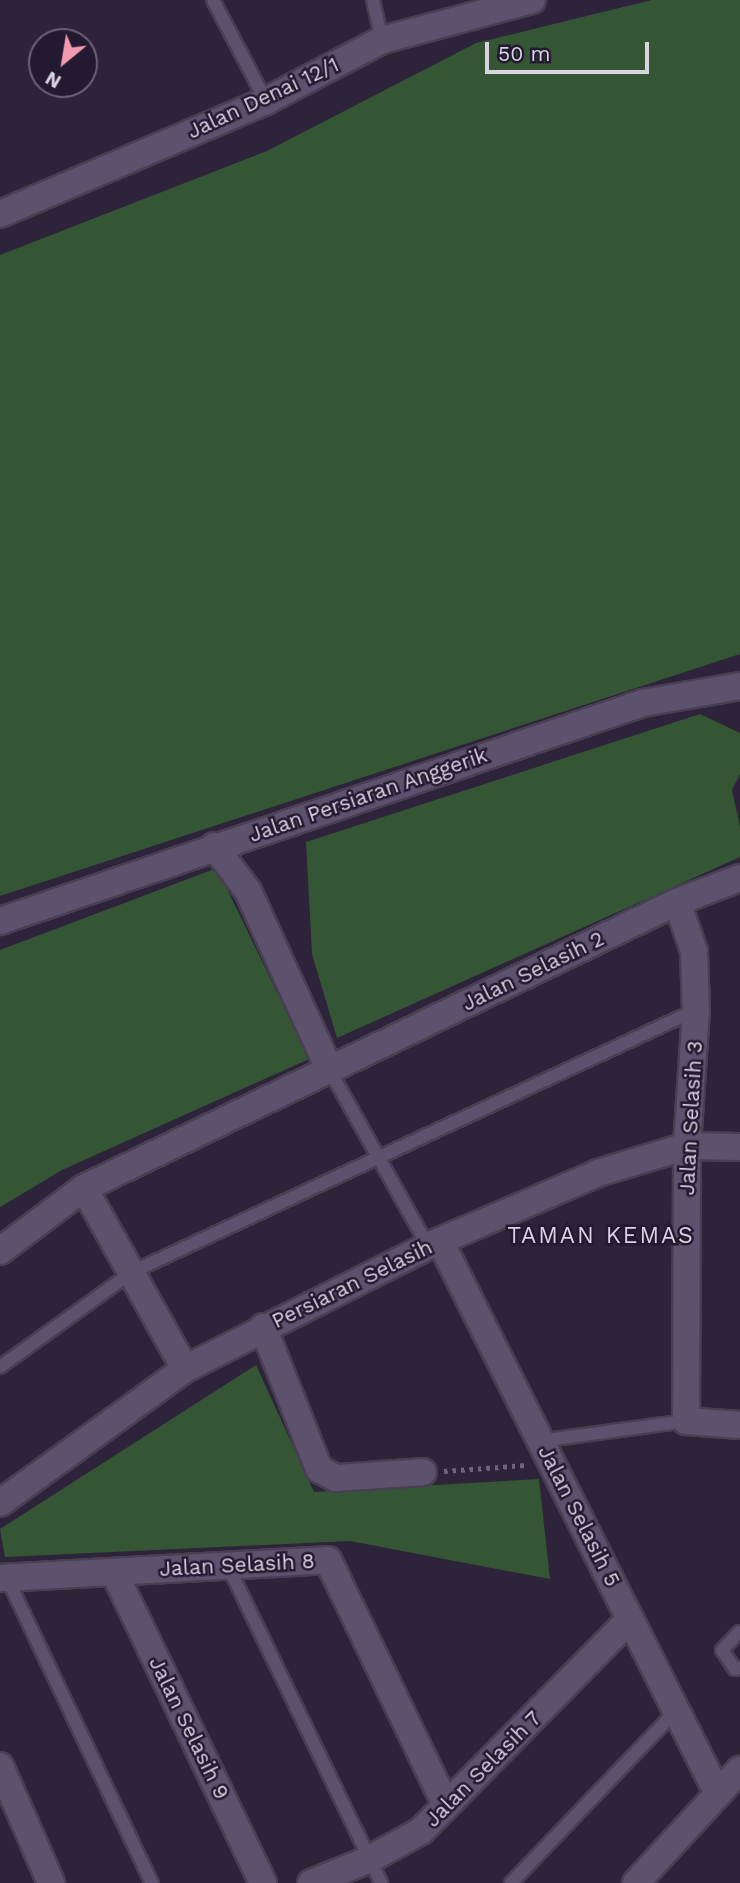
<!DOCTYPE html>
<style>
body{margin:0}
#map{position:relative;width:740px;height:1883px;overflow:hidden;background:#2d233a;font-family:"Work Sans",sans-serif}
div>[style]{position:absolute}
.green>*{inset:0;background:#355635}
.path>*{height:4.5px;margin-top:-2.25px;transform-origin:0;background:repeating-linear-gradient(90deg,#6d6579 0 3.5px,transparent 0 8.5px)}
.roads{filter:drop-shadow(2px 0 #483f53) drop-shadow(-2px 0 #483f53) drop-shadow(0 2px #483f53) drop-shadow(0 -2px #483f53)}
.service>*{height:12px;margin:-6px;padding:0 6px;transform-origin:6px;border-radius:6px;background:#5d526d}
.minor>*{height:26px;margin:-13px;padding:0 13px;transform-origin:13px;border-radius:13px;background:#5d526d}
span{translate:-50% -50%;white-space:nowrap;text-align:center;line-height:1.15;-webkit-text-stroke:5px #231930;paint-order:stroke}
.street-label{font-size:21px;color:#d8d2e2}
.neighbourhood-label{font-size:23px;color:#d8d2e2;letter-spacing:2px}
.north{position:absolute;left:28px;top:28px;width:70px;height:70px;box-sizing:border-box;background:#231930;border:2px solid #6b6377;border-radius:50%;rotate:210deg;font-size:19px;font-weight:700;line-height:28px;text-align:center;color:#d8d2e2}
.north::after{content:'';display:block;margin:auto;width:24px;height:32px;background:#f29aaf;clip-path:polygon(50% 0,100% 100%,50% 72%,0 100%)}
.scale{position:absolute;left:485px;top:42px;width:164px;height:32px;box-sizing:border-box;border:4px solid #d8d2e2;border-top:0;padding-left:9px;font-size:21px;line-height:24px;white-space:nowrap;color:#d8d2e2;-webkit-text-stroke:5px #231930;paint-order:stroke}
</style>
<div id="map">
<div class="green">
<div style="clip-path:polygon(652px 0,740px 0,740px 654px,0 896px,0 255px,267px 151px,476px 43px)"></div>
<div style="clip-path:polygon(700px 714px,740px 733px,740px 774px,732px 790px,740px 827px,740px 857px,337px 1038px,312px 954px,306px 842px)"></div>
<div style="clip-path:polygon(217px 868px,309px 1059px,62px 1170px,0 1207px,0 950px)"></div>
<div style="clip-path:polygon(256px 1365px,314px 1492px,539px 1479px,550px 1579px,350px 1541px,5px 1557px,0 1529px)"></div>
</div>
<div class="path">
<div style="left:444px;top:1471px;width:82px;rotate:-4.2deg"></div>
</div>
<div class="roads">
<div class="service">
<div style="left:213px;top:0;width:114px;rotate:62.3deg"></div>
<div style="left:373px;top:0;width:41px;rotate:77.3deg"></div>
<div style="left:329px;top:1069px;width:203px;rotate:60.8deg"></div>
<div style="left:0;top:1367px;width:163px;rotate:-35.7deg"></div>
<div style="left:132px;top:1272px;width:622px;rotate:-24.92deg"></div>
<div style="left:540px;top:1441px;width:147px;rotate:-7.8deg"></div>
<div style="left:228px;top:1566px;width:352px;rotate:64.2deg"></div>
<div style="left:7px;top:1578px;width:338px;rotate:64.6deg"></div>
<div style="left:739px;top:1632px;width:25px;rotate:133deg"></div>
<div style="left:722px;top:1650px;width:23px;rotate:56deg"></div>
<div style="left:735px;top:1669px;width:5px;rotate:-11deg"></div>
<div style="left:511px;top:1883px;width:238px;rotate:-46.2deg"></div>
</div>
<div class="minor">
<div style="left:0;top:214px;width:289px;rotate:-23deg"></div>
<div style="left:266px;top:101px;width:131px;rotate:-27.7deg"></div>
<div style="left:382px;top:40px;width:155px;rotate:-14.9deg"></div>
<div style="left:214px;top:846px;width:56px;rotate:52.9deg"></div>
<div style="left:248px;top:891px;width:196px;rotate:65.5deg"></div>
<div style="left:677px;top:902px;width:52px;rotate:70.9deg"></div>
<div style="left:694px;top:951px;width:59px;rotate:88.1deg"></div>
<div style="left:696px;top:1010px;width:136px;rotate:93.8deg"></div>
<div style="left:687px;top:1146px;width:275px;rotate:90.2deg"></div>
<div style="left:686px;top:1421px;width:54px;rotate:4.2deg"></div>
<div style="left:0;top:921px;width:679px;rotate:-18.73deg"></div>
<div style="left:643px;top:703px;width:98px;rotate:-9.9deg"></div>
<div style="left:84px;top:1188px;width:207px;rotate:60.8deg"></div>
<div style="left:440px;top:1241px;width:617px;rotate:63.31deg"></div>
<div style="left:0;top:1251px;width:105px;rotate:-36.9deg"></div>
<div style="left:84px;top:1188px;width:658px;rotate:-25.75deg"></div>
<div style="left:677px;top:902px;width:67px;rotate:-20.9deg"></div>
<div style="left:263px;top:1327px;width:153px;rotate:68.5deg"></div>
<div style="left:319px;top:1469px;width:19px;rotate:28deg"></div>
<div style="left:336px;top:1478px;width:87px;rotate:-3.9deg"></div>
<div style="left:0;top:1503px;width:228px;rotate:-35.9deg"></div>
<div style="left:185px;top:1369px;width:272px;rotate:-26.8deg"></div>
<div style="left:428px;top:1246px;width:185px;rotate:-23.2deg"></div>
<div style="left:598px;top:1173px;width:93px;rotate:-16.9deg"></div>
<div style="left:687px;top:1146px;width:53px;rotate:1.1deg"></div>
<div style="left:114px;top:1572px;width:345px;rotate:64.4deg"></div>
<div style="left:0;top:1578px;width:328px;rotate:-3.1deg"></div>
<div style="left:328px;top:1560px;width:272px;rotate:64.3deg"></div>
<div style="left:0;top:1766px;width:128px;rotate:66.4deg"></div>
<div style="left:311px;top:1883px;width:64px;rotate:-22.1deg"></div>
<div style="left:370px;top:1859px;width:58px;rotate:-28.8deg"></div>
<div style="left:421px;top:1831px;width:298px;rotate:-45.4deg"></div>
<div style="left:636px;top:1883px;width:154px;rotate:-47.4deg"></div>
</div>
</div>
<div class="street-label">
<span style="left:263px;top:98px;rotate:-25deg">Jalan Denai 12/1</span>
<span style="left:368px;top:795px;rotate:-19deg">Jalan Persiaran Anggerik</span>
<span style="left:533px;top:971px;rotate:-26deg">Jalan Selasih 2</span>
<span style="left:691px;top:1118px;rotate:-87deg">Jalan Selasih 3</span>
<span style="left:352px;top:1284px;rotate:-26deg">Persiaran Selasih</span>
<span style="left:579px;top:1516px;rotate:63deg">Jalan Selasih 5</span>
<span style="left:237px;top:1565px;rotate:-3deg">Jalan Selasih 8</span>
<span style="left:189px;top:1728px;rotate:64deg">Jalan Selasih 9</span>
<span style="left:483px;top:1769px;rotate:-45deg">Jalan Selasih 7</span>
</div>
<div class="neighbourhood-label">
<span style="left:601px;top:1236px">TAMAN KEMAS</span>
</div>
<div class="north">N</div>
<div class="scale">50 m</div>
</div>
